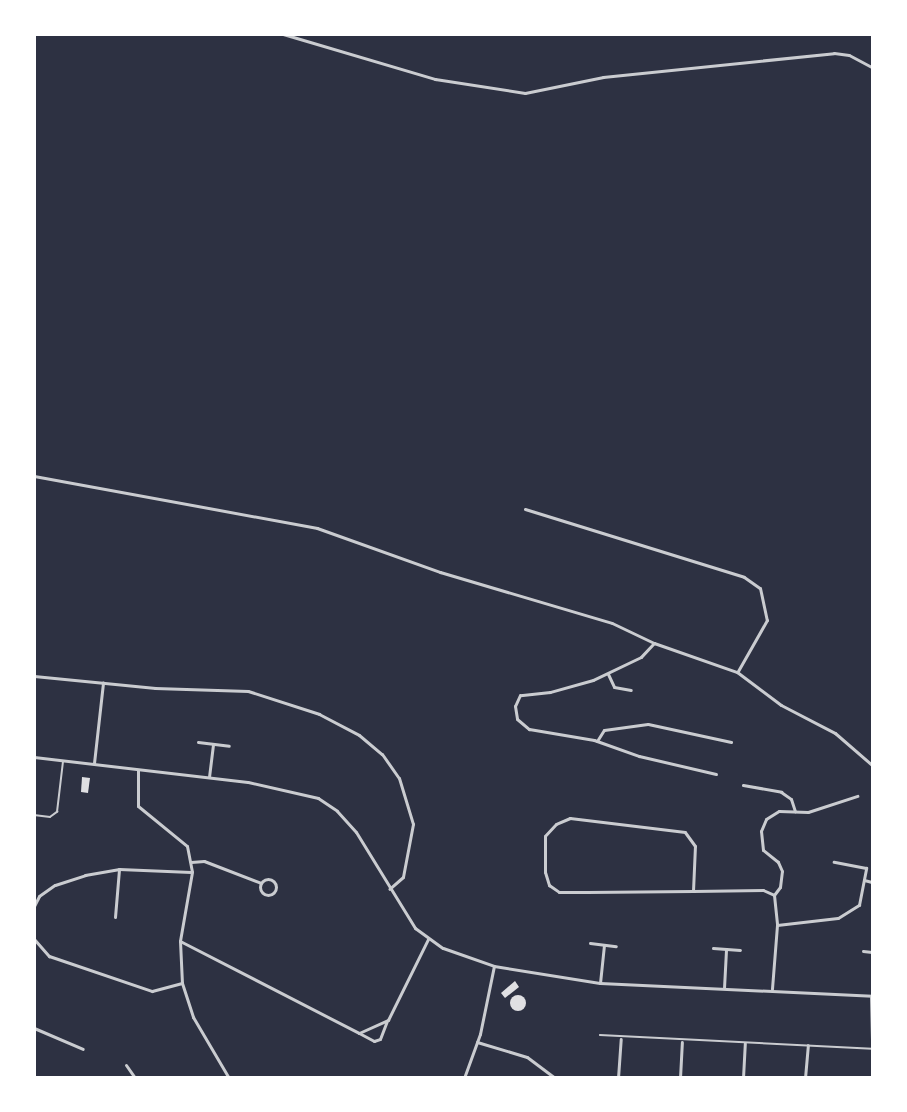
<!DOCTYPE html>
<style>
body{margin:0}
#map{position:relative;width:907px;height:1112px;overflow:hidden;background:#2d3142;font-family:"Work Sans",sans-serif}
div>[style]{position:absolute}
.building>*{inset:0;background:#e0e0e3}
.round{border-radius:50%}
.service>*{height:1.5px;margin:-0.75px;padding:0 0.75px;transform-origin:0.75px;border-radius:0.75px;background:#caccd0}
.minor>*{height:3px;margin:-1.5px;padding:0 1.5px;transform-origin:1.5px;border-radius:1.5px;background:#caccd0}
.minor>.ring{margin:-1.5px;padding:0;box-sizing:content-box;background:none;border:3px solid #caccd0;border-radius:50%}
span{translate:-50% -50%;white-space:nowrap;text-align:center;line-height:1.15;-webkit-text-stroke:4.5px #fff;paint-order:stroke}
.frame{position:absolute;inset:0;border:36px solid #fff;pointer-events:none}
</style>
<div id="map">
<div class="building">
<div style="clip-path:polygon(82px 777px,90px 778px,88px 793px,81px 792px)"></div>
<div style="clip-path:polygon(515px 981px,519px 987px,505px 998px,501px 993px)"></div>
<div class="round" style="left:510px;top:995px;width:16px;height:16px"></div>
</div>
<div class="service">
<div style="left:34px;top:815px;width:16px;rotate:7deg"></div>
<div style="left:50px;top:817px;width:9px;rotate:-36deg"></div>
<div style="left:57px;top:812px;width:50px;rotate:-83.2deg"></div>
<div style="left:600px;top:1035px;width:272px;rotate:2.9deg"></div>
</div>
<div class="minor">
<div style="left:283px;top:34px;width:159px;rotate:16.5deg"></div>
<div style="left:435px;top:79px;width:91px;rotate:8.8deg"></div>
<div style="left:525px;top:93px;width:80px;rotate:-11.6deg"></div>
<div style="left:603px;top:77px;width:232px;rotate:-5.9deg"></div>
<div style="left:834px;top:53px;width:15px;rotate:8deg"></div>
<div style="left:849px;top:55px;width:26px;rotate:28deg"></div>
<div style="left:34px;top:476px;width:288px;rotate:10.4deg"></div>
<div style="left:317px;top:528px;width:131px;rotate:19.7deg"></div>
<div style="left:440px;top:572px;width:179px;rotate:16.5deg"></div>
<div style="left:612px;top:623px;width:47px;rotate:25.5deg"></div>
<div style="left:654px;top:643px;width:88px;rotate:19.3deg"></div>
<div style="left:737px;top:672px;width:55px;rotate:36.9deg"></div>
<div style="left:781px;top:705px;width:61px;rotate:27.4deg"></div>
<div style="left:835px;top:733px;width:49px;rotate:40.9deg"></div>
<div style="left:525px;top:509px;width:229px;rotate:17.2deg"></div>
<div style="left:744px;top:577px;width:19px;rotate:35deg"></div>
<div style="left:760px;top:588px;width:33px;rotate:78deg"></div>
<div style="left:767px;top:620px;width:59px;rotate:119.6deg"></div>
<div style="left:654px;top:643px;width:19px;rotate:133deg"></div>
<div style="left:641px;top:657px;width:53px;rotate:154.4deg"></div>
<div style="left:593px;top:680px;width:45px;rotate:164.4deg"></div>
<div style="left:550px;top:692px;width:30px;rotate:174deg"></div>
<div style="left:520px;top:695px;width:12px;rotate:114deg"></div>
<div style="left:515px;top:706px;width:13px;rotate:81deg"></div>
<div style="left:517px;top:719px;width:16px;rotate:40deg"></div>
<div style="left:529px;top:729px;width:66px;rotate:9.6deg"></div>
<div style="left:594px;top:740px;width:48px;rotate:19.6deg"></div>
<div style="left:639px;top:756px;width:79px;rotate:13.2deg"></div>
<div style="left:608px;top:674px;width:14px;rotate:65deg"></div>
<div style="left:614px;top:687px;width:17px;rotate:10deg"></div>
<div style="left:34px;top:676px;width:122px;rotate:5.7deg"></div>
<div style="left:155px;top:688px;width:93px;rotate:1.8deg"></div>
<div style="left:248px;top:691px;width:75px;rotate:17.9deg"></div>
<div style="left:319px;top:714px;width:45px;rotate:27.7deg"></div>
<div style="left:359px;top:735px;width:30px;rotate:40deg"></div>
<div style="left:382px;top:754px;width:29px;rotate:55deg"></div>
<div style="left:399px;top:778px;width:48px;rotate:73.1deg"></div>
<div style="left:413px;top:824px;width:54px;rotate:100.7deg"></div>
<div style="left:403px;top:877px;width:18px;rotate:139deg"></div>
<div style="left:597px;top:741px;width:13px;rotate:-58deg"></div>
<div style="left:604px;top:730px;width:44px;rotate:-7.8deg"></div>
<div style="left:648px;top:724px;width:85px;rotate:12.2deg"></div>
<div style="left:198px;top:742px;width:31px;rotate:7deg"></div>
<div style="left:34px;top:757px;width:215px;rotate:6.7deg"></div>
<div style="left:248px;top:782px;width:72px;rotate:12.9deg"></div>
<div style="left:318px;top:798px;width:23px;rotate:34deg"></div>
<div style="left:337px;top:811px;width:28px;rotate:48deg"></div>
<div style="left:356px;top:832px;width:113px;rotate:58.4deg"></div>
<div style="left:415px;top:928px;width:34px;rotate:36deg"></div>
<div style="left:443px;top:948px;width:54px;rotate:19.4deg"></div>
<div style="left:494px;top:966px;width:107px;rotate:9.1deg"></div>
<div style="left:600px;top:983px;width:272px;rotate:2.7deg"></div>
<div style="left:94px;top:763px;width:81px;rotate:-83.6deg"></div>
<div style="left:138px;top:770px;width:36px;rotate:90deg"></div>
<div style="left:138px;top:806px;width:63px;rotate:39.2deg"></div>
<div style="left:187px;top:846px;width:26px;rotate:79deg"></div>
<div style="left:192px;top:872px;width:70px;rotate:99.9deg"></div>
<div style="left:180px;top:941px;width:42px;rotate:87.3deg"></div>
<div style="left:182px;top:983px;width:36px;rotate:72deg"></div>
<div style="left:193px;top:1017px;width:71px;rotate:59.5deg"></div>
<div style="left:209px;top:777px;width:32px;rotate:-83deg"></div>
<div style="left:743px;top:785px;width:39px;rotate:10deg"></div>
<div style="left:781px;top:792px;width:12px;rotate:35deg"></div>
<div style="left:791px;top:799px;width:13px;rotate:72deg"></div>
<div style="left:191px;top:862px;width:13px;rotate:-4deg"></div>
<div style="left:204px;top:861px;width:61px;rotate:21.1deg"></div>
<div class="ring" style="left:260px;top:879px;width:13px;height:13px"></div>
<div style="left:864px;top:880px;width:8px;rotate:14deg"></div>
<div style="left:693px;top:891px;width:45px;rotate:-87.5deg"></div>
<div style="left:695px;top:846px;width:17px;rotate:-126deg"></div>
<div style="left:685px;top:832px;width:116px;rotate:-173.1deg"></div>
<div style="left:570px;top:818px;width:15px;rotate:157deg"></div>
<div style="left:556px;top:824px;width:16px;rotate:133deg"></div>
<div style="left:545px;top:836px;width:36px;rotate:90deg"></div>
<div style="left:545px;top:872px;width:14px;rotate:73deg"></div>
<div style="left:549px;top:885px;width:12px;rotate:35deg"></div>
<div style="left:559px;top:892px;width:28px"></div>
<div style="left:587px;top:892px;width:106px;rotate:-0.5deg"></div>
<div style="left:693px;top:891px;width:70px;rotate:-0.8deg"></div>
<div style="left:763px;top:890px;width:12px;rotate:24deg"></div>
<div style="left:774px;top:895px;width:30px;rotate:84deg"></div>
<div style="left:777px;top:925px;width:64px;rotate:94.5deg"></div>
<div style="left:774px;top:895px;width:10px;rotate:-53deg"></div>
<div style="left:780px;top:887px;width:16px;rotate:-83deg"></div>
<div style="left:782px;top:871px;width:10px;rotate:-114deg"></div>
<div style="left:778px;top:862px;width:19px;rotate:-141deg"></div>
<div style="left:763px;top:850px;width:19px;rotate:-96deg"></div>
<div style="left:761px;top:831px;width:13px;rotate:-67deg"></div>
<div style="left:766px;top:819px;width:15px;rotate:-32deg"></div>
<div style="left:779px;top:811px;width:29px;rotate:2deg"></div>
<div style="left:808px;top:812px;width:52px;rotate:-18.1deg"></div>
<div style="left:34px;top:906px;width:11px;rotate:-63deg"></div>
<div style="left:39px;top:896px;width:19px;rotate:-35deg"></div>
<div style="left:55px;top:885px;width:32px;rotate:-18deg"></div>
<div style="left:85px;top:875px;width:35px;rotate:-10deg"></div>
<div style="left:119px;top:869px;width:72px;rotate:2.4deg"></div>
<div style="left:115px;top:917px;width:48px;rotate:-85.2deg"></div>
<div style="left:777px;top:925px;width:61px;rotate:-6.5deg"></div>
<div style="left:838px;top:918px;width:25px;rotate:-32deg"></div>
<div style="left:859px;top:905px;width:38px;rotate:-79deg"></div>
<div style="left:866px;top:868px;width:33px;rotate:-169deg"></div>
<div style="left:34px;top:939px;width:23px;rotate:49deg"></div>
<div style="left:49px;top:956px;width:109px;rotate:18.8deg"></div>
<div style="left:152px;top:991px;width:31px;rotate:-15deg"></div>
<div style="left:180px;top:941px;width:201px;rotate:27.2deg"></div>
<div style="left:359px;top:1033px;width:32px;rotate:-24deg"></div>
<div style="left:388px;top:1020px;width:90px;rotate:-63.7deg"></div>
<div style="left:590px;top:943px;width:26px;rotate:7deg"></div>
<div style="left:713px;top:948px;width:27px;rotate:4deg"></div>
<div style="left:863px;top:951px;width:9px;rotate:6deg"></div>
<div style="left:600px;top:983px;width:38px;rotate:-84deg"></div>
<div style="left:724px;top:988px;width:39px;rotate:-87deg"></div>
<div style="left:871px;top:996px;width:43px;rotate:88.7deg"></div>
<div style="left:34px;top:1028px;width:53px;rotate:23.2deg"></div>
<div style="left:359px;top:1033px;width:17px;rotate:28deg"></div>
<div style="left:374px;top:1041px;width:6px;rotate:-18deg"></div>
<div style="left:380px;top:1039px;width:19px;rotate:-69deg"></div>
<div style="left:477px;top:1042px;width:52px;rotate:16.7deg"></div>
<div style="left:527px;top:1057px;width:35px;rotate:37deg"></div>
<div style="left:126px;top:1065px;width:16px;rotate:55deg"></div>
<div style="left:464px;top:1078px;width:47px;rotate:-70deg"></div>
<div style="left:480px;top:1034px;width:69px;rotate:-78.4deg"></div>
<div style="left:618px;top:1078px;width:39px;rotate:-86deg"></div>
<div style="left:680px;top:1078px;width:36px;rotate:-87deg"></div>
<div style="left:743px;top:1078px;width:35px;rotate:-87deg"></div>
<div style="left:805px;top:1078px;width:33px;rotate:-85deg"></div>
</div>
<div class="frame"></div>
</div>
